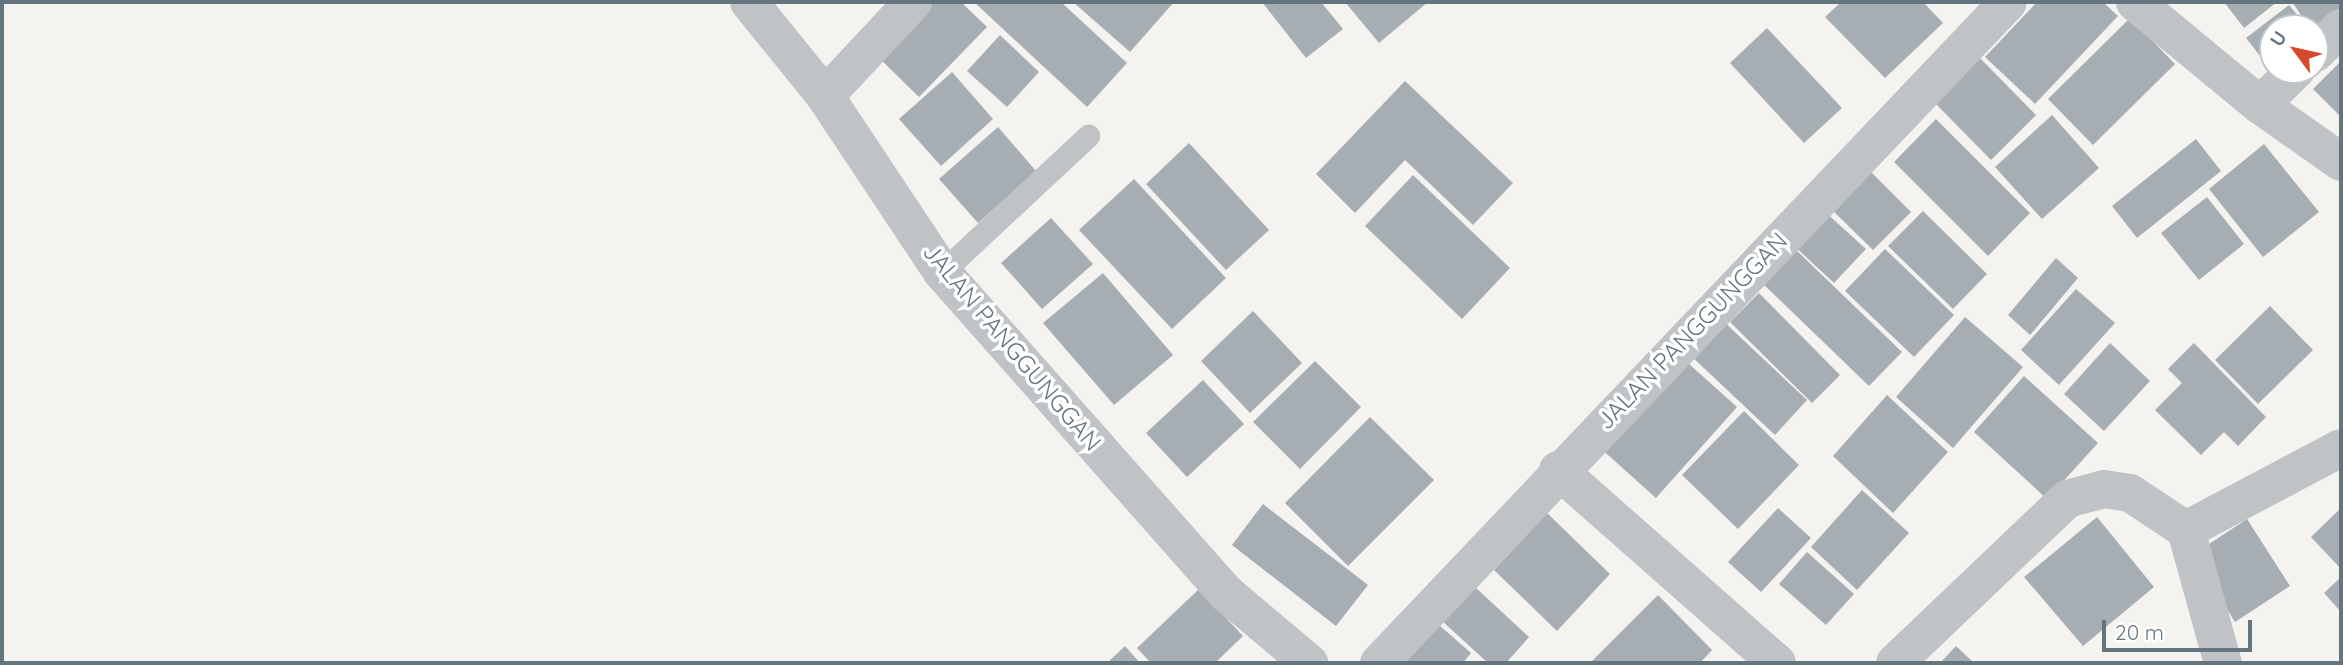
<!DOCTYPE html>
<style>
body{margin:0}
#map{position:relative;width:2343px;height:665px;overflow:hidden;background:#f4f3f0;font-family:Quicksand,sans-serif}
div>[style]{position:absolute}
.building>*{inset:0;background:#a7aeb3}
.service>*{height:23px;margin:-11.5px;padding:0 11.5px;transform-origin:11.5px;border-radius:11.5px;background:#bfc3c6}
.minor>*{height:38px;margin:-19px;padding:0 19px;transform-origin:19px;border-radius:19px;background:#bfc3c6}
span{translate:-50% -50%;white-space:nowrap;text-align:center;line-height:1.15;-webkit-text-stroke:7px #fff;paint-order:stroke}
.street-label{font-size:24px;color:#65757f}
.frame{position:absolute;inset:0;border:4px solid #65757f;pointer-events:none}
.north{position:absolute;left:2259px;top:14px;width:70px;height:70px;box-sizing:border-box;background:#fff;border:2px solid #c1c8cc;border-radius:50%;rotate:303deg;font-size:19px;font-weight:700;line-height:28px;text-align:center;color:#65757f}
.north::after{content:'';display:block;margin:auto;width:24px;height:32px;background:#d6492d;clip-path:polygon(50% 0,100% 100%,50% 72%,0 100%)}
.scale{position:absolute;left:2102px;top:620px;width:150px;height:32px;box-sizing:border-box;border:4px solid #65757f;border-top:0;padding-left:9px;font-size:21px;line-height:24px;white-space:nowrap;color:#65757f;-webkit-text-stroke:5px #fff;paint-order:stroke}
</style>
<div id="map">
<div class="building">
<div style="clip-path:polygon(925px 2px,961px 2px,987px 27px,919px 97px,875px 54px)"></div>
<div style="clip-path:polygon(974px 2px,1061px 2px,1127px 63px,1087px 107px)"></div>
<div style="clip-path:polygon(1073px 2px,1174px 2px,1130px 52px)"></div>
<div style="clip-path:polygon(1262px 2px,1321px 2px,1343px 29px,1306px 58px)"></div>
<div style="clip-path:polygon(1345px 2px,1428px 2px,1379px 43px)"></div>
<div style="clip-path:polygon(1841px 2px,1923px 2px,1943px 23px,1885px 78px,1825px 17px)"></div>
<div style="clip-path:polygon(2037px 2px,2103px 2px,2118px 16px,2035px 104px,1985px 57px)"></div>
<div style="clip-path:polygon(2224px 2px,2277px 2px,2244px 28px)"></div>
<div style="clip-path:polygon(2292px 2px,2341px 2px,2341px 13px,2310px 28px)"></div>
<div style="clip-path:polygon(2289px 5px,2308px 28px,2273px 28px,2271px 70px,2246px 38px)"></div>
<div style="clip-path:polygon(2130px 18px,2175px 64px,2093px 145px,2048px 99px)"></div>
<div style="clip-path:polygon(1767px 28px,1842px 108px,1804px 143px,1730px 63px)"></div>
<div style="clip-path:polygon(1000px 35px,1039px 72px,1007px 107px,967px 71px)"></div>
<div style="clip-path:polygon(1979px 57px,2036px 115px,1991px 160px,1933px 101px)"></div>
<div style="clip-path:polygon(2341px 61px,2341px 117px,2313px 89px)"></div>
<div style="clip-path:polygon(952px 72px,993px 119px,941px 166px,899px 119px)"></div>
<div style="clip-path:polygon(1405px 81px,1513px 183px,1473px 225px,1405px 160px,1355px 213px,1316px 174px)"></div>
<div style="clip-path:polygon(2052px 115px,2099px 168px,2042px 219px,1995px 167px)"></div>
<div style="clip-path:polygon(1936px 119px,2030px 213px,1988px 256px,1894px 162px)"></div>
<div style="clip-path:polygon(998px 127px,1036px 171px,978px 223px,939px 179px)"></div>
<div style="clip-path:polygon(2196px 139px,2221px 171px,2137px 238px,2112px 206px)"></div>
<div style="clip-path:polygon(1189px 143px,1269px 230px,1226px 270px,1146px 184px)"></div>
<div style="clip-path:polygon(2264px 144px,2319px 212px,2263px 257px,2209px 189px)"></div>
<div style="clip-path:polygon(1866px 167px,1911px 212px,1873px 250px,1828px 206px)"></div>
<div style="clip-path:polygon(1413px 175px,1510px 268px,1462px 319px,1365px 226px)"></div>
<div style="clip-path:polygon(1134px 179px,1226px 278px,1172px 329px,1079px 230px)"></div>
<div style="clip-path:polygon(2207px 197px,2244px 244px,2199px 280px,2161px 233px)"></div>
<div style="clip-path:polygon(1822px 209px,1866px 249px,1834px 283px,1791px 243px)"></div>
<div style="clip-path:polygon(1923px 211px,1987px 274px,1953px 309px,1888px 246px)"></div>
<div style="clip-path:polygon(1051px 218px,1093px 264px,1042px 309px,1001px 263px)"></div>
<div style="clip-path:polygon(1792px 246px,1902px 352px,1869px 386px,1759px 280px)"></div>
<div style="clip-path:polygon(1885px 249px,1954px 315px,1914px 357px,1845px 291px)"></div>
<div style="clip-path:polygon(2056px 258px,2078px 278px,2030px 335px,2008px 315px)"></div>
<div style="clip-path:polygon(1103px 273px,1173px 355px,1114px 405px,1043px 323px)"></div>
<div style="clip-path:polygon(2076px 289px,2115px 323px,2059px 385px,2021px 350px)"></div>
<div style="clip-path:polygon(1759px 293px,1840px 375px,1812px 403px,1730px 322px)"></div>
<div style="clip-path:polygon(2270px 306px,2313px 350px,2258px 404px,2215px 360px)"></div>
<div style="clip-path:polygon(1253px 311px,1302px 363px,1250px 413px,1201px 361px)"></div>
<div style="clip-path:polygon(1965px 317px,2023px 367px,1953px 448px,1896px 397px)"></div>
<div style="clip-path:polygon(1721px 319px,1807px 400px,1775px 435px,1689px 354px)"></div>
<div style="clip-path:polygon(2110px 343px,2150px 381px,2104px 431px,2064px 394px)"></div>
<div style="clip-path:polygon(2194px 343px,2266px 417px,2238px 446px,2224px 432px,2201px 455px,2155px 410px,2182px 383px,2168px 369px)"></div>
<div style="clip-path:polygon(1679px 355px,1737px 407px,1656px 498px,1598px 446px)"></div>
<div style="clip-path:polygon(1315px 361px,1361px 407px,1300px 469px,1253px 422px)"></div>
<div style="clip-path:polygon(2024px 376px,2098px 443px,2047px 499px,1974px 432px)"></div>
<div style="clip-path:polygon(1203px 380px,1244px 424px,1187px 477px,1146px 433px)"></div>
<div style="clip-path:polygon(1887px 395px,1948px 452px,1893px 513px,1833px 456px)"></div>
<div style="clip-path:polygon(1744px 411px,1799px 465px,1738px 529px,1682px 475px)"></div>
<div style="clip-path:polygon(1370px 417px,1434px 480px,1348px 566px,1285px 503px)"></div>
<div style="clip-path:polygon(1862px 490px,1909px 533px,1857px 590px,1811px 547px)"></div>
<div style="clip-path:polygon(1263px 504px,1368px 585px,1336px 626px,1232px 545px)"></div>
<div style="clip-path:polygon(1778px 508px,1811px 538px,1761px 592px,1728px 562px)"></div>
<div style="clip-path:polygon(2341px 508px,2341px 569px,2311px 537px)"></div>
<div style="clip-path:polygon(1547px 513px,1610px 574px,1557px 631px,1494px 570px)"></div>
<div style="clip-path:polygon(2097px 517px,2154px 587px,2083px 646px,2024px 577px)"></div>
<div style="clip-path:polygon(2247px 519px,2290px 586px,2235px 622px,2202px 569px,2203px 548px)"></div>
<div style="clip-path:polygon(1807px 552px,1854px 594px,1826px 625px,1779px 584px)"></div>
<div style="clip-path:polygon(1462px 575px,1529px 637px,1506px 663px,1488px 663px,1430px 610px)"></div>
<div style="clip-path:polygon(2341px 577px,2341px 612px,2324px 593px)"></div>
<div style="clip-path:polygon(1199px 589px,1243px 636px,1215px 663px,1151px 663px,1137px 648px)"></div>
<div style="clip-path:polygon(1658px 595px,1712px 650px,1700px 663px,1590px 663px)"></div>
<div style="clip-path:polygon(1430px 617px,1471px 653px,1463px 663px,1390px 663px)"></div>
<div style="clip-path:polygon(1125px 646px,1140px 663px,1107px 663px)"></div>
<div style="clip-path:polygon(1956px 646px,1974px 663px,1940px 663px)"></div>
</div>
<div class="service">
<div style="left:942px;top:272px;width:200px;rotate:-43deg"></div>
</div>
<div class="minor">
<div style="left:749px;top:2px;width:121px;rotate:51deg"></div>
<div style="left:825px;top:96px;width:211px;rotate:56.4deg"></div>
<div style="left:942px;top:272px;width:429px;rotate:48.5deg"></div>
<div style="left:1226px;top:593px;width:109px;rotate:40.1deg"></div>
<div style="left:2135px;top:2px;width:162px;rotate:39.5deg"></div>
<div style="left:2260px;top:105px;width:99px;rotate:35.1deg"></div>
<div style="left:2315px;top:53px;width:36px;rotate:-44deg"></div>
<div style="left:825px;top:96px;width:129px;rotate:-46.9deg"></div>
<div style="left:2260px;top:105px;width:50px;rotate:-44.2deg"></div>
<div style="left:1558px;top:470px;width:292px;rotate:41.4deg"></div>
<div style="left:2186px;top:530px;width:175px;rotate:-27.9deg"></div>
<div style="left:1379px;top:663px;width:912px;rotate:-46.42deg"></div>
<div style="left:1895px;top:663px;width:238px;rotate:-43.6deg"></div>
<div style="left:2067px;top:499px;width:38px;rotate:-15deg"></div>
<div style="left:2104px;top:489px;width:26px;rotate:9deg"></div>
<div style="left:2130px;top:493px;width:67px;rotate:33.5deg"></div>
<div style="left:2186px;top:530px;width:138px;rotate:74.5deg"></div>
</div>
<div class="street-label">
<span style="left:1692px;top:331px;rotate:-46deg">JALAN PANGGUNGGAN</span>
<span style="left:1012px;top:347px;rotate:50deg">JALAN PANGGUNGGAN</span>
</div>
<div class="frame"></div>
<div class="north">U</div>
<div class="scale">20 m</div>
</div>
